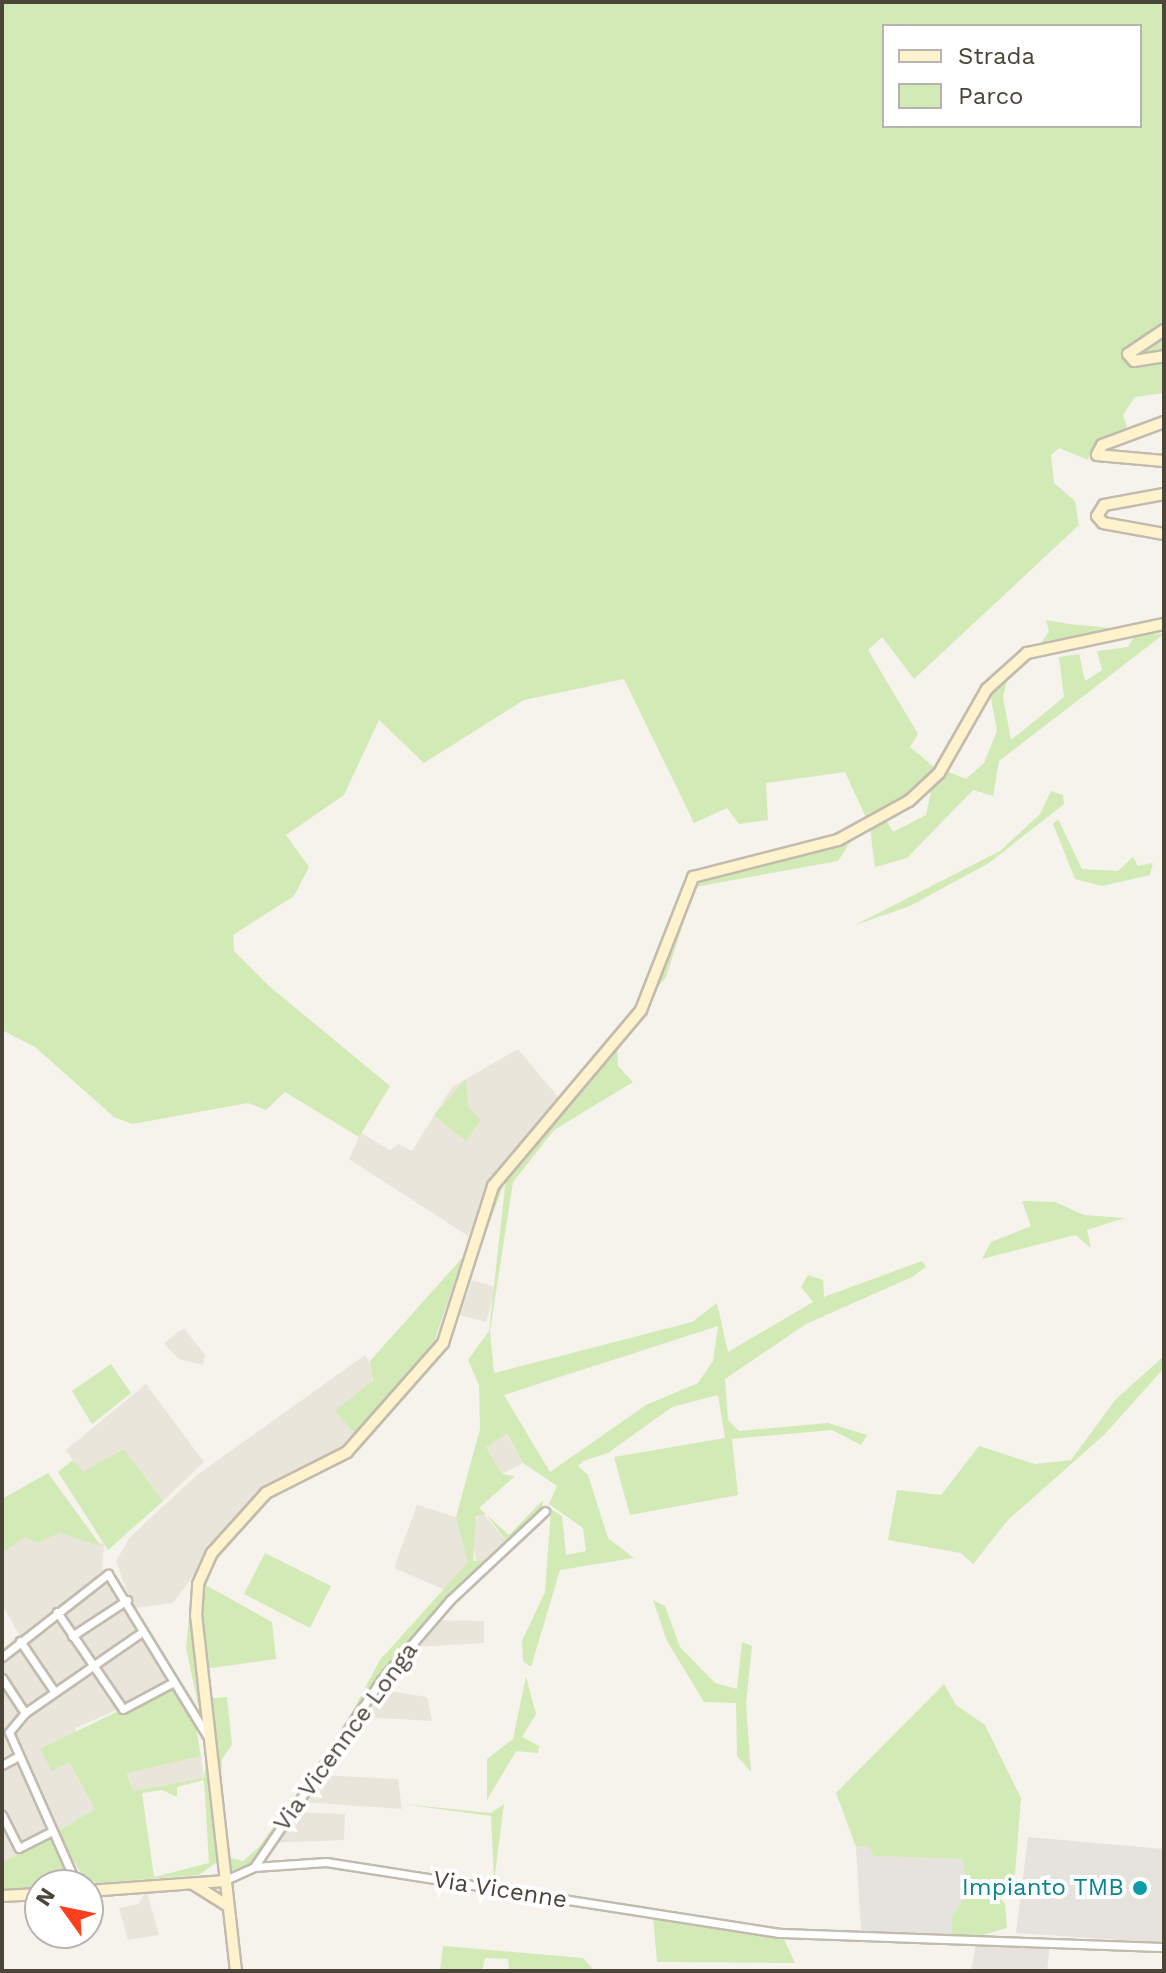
<!DOCTYPE html>
<style>
body{margin:0}
#map{position:relative;width:1166px;height:1973px;overflow:hidden;background:#f6f3ec;font-family:"Work Sans",sans-serif}
div>[style]{position:absolute}
.residential>*{inset:0;background:#eae5da}
.industrial>*{inset:0;background:#e6e2dd}
.green>*{inset:0;background:#d2eab5}
.roads{filter:drop-shadow(2px 0 #c2bbae) drop-shadow(-2px 0 #c2bbae) drop-shadow(0 2px #c2bbae) drop-shadow(0 -2px #c2bbae)}
.minor>*{height:7px;margin:-3.5px;padding:0 3.5px;transform-origin:3.5px;border-radius:3.5px;background:#fff}
.secondary>*{height:10px;margin:-5px;padding:0 5px;transform-origin:5px;border-radius:5px;background:#fff3cd}
.dots>*{width:22px;height:22px;translate:-50% -50%;box-sizing:border-box;border:4px solid #fff;border-radius:50%}
span{translate:-50% -50%;white-space:nowrap;text-align:center;line-height:1.15;-webkit-text-stroke:8px #fff;paint-order:stroke}
.street-label{font-size:24px;color:#4b4439}
.culture-label{font-size:24px;color:#0d838f}
.right{translate:-100% -50%;text-align:right}
.frame{position:absolute;inset:0;border:4px solid #4b4439;pointer-events:none}
.legend{position:absolute;left:882px;top:24px;width:260px;height:104px;box-sizing:border-box;background:#fff;border:2px solid #b7b4b0;margin:0;padding:10px 14px;list-style:none;font-size:24px;color:#4b4439}
.legend li{display:flex;align-items:center;gap:16px;height:40px}
.legend b{width:40px;border:2px solid #b7b4b0}
.north{position:absolute;left:24px;top:1869px;width:80px;height:80px;box-sizing:border-box;background:#fff;border:2px solid #b7b4b0;border-radius:50%;rotate:303deg;font-size:22px;font-weight:700;line-height:32px;text-align:center;color:#4b4439}
.north::after{content:'';display:block;margin:auto;width:28px;height:36px;background:#fc3f1d;clip-path:polygon(50% 0,100% 100%,50% 72%,0 100%)}
</style>
<div id="map">
<div class="residential">
<div style="clip-path:polygon(518px 1049px,558px 1097px,500px 1165px,468px 1236px,349px 1159px,361px 1133px,390px 1150px,399px 1144px,412px 1151px,452px 1087px)"></div>
<div style="clip-path:polygon(472px 1280px,496px 1287px,486px 1322px,460px 1315px)"></div>
<div style="clip-path:polygon(184px 1328px,205px 1355px,203px 1365px,178px 1359px,164px 1343px)"></div>
<div style="clip-path:polygon(365px 1355px,374px 1371px,357px 1435px,331px 1460px,250px 1500px,173px 1603px,133px 1608px,116px 1561px,130px 1537px,197px 1475px)"></div>
<div style="clip-path:polygon(146px 1384px,204px 1462px,163px 1501px,124px 1449px,82px 1473px,66px 1450px)"></div>
<div style="clip-path:polygon(506px 1434px,523px 1463px,502px 1474px,486px 1447px)"></div>
<div style="clip-path:polygon(417px 1505px,456px 1517px,465px 1542px,468px 1562px,445px 1590px,394px 1568px)"></div>
<div style="clip-path:polygon(482px 1512px,511px 1547px,477px 1564px,470px 1527px)"></div>
<div style="clip-path:polygon(60px 1533px,104px 1544px,102px 1568px,170px 1686px,76px 1728px,69px 1762px,95px 1809px,2px 1863px,2px 1650px,19px 1634px,2px 1605px,2px 1553px,25px 1536px,37px 1543px)"></div>
<div style="clip-path:polygon(434px 1620px,484px 1621px,484px 1643px,411px 1647px)"></div>
<div style="clip-path:polygon(378px 1689px,427px 1697px,432px 1721px,363px 1717px)"></div>
<div style="clip-path:polygon(201px 1756px,204px 1778px,133px 1791px,127px 1772px)"></div>
<div style="clip-path:polygon(321px 1775px,398px 1779px,402px 1809px,300px 1802px)"></div>
<div style="clip-path:polygon(294px 1812px,345px 1814px,344px 1840px,272px 1843px)"></div>
<div style="clip-path:polygon(146px 1889px,159px 1935px,128px 1940px,119px 1908px,139px 1904px)"></div>
</div>
<div class="industrial">
<div style="clip-path:polygon(1028px 1837px,1164px 1849px,1164px 1943px,1016px 1933px)"></div>
<div style="clip-path:polygon(869px 1846px,875px 1856px,962px 1859px,968px 1893px,951px 1917px,952px 1936px,861px 1932px,856px 1847px)"></div>
<div style="clip-path:polygon(976px 1943px,1050px 1944px,1047px 1971px,971px 1971px)"></div>
</div>
<div class="green">
<div style="clip-path:polygon(evenodd,2px 2px,1164px 2px,1164px 393px,1135px 397px,1123px 415px,1127px 427px,1093px 448px,1088px 460px,1059px 448px,1051px 455px,1054px 483px,1075px 501px,1079px 525px,914px 679px,882px 637px,868px 650px,918px 734px,910px 747px,934px 767px,907px 799px,868px 822px,845px 772px,766px 783px,768px 820px,739px 824px,727px 808px,694px 823px,624px 679px,524px 700px,424px 763px,379px 720px,344px 795px,286px 835px,309px 867px,294px 896px,233px 935px,234px 951px,269px 986px,390px 1086px,359px 1137px,285px 1092px,266px 1110px,248px 1103px,132px 1124px,114px 1117px,35px 1047px,2px 1030px,2px 2px,884px 26px,1140px 26px,1140px 126px,884px 126px,884px 26px)"></div>
<div style="clip-path:polygon(1046px 620px,1069px 624px,1120px 629px,1040px 645px,1049px 631px)"></div>
<div style="clip-path:polygon(1136px 633px,1164px 634px,999px 761px,993px 796px,973px 790px,907px 858px,875px 867px,870px 829px,885px 818px,893px 832px,926px 815px,932px 786px,944px 770px,966px 779px,984px 763px,997px 731px,990px 693px,1001px 676px,1035px 654px,1008px 677px,1003px 697px,1011px 740px,1064px 697px,1059px 657px,1079px 654px,1085px 681px,1102px 670px,1097px 651px,1128px 647px)"></div>
<div style="clip-path:polygon(1051px 791px,1063px 795px,1064px 804px,989px 863px,910px 906px,855px 925px,1000px 851px,1040px 814px)"></div>
<div style="clip-path:polygon(1058px 819px,1082px 869px,1118px 871px,1133px 857px,1138px 866px,1153px 863px,1150px 875px,1102px 886px,1075px 879px,1053px 824px)"></div>
<div style="clip-path:polygon(854px 836px,838px 861px,695px 887px,666px 977px,650px 997px,692px 879px)"></div>
<div style="clip-path:polygon(evenodd,617px 1043px,618px 1066px,633px 1082px,554px 1130px,513px 1182px,490px 1331px,494px 1373px,692px 1322px,717px 1303px,728px 1352px,813px 1302px,801px 1287px,808px 1275px,823px 1280px,824px 1297px,922px 1261px,926px 1267px,912px 1277px,806px 1324px,725px 1379px,728px 1420px,739px 1431px,828px 1423px,867px 1435px,861px 1445px,832px 1430px,732px 1439px,738px 1495px,630px 1515px,614px 1457px,725px 1438px,718px 1395px,672px 1407px,608px 1453px,583px 1461px,578px 1466px,588px 1475px,608px 1538px,634px 1558px,560px 1570px,531px 1667px,523px 1661px,522px 1641px,545px 1592px,551px 1509px,562px 1516px,566px 1555px,586px 1551px,583px 1528px,549px 1504px,557px 1486px,523px 1463px,507px 1434px,486px 1447px,502px 1474px,515px 1476px,479px 1508px,509px 1535px,543px 1500px,542px 1511px,511px 1547px,486px 1514px,476px 1516px,473px 1561px,494px 1560px,386px 1666px,353px 1725px,253px 1863px,228px 1872px,226px 1857px,243px 1861px,259px 1847px,338px 1738px,380px 1660px,468px 1562px,456px 1517px,480px 1429px,479px 1385px,468px 1360px,489px 1331px,506px 1178px,455px 1318px,500px 1177px,617px 1043px,718px 1326px,713px 1361px,698px 1383px,646px 1405px,550px 1472px,504px 1395px,718px 1326px)"></div>
<div style="clip-path:polygon(466px 1079px,468px 1107px,481px 1120px,466px 1141px,434px 1115px)"></div>
<div style="clip-path:polygon(1022px 1201px,1055px 1202px,1084px 1215px,1125px 1218px,1087px 1230px,1091px 1248px,1075px 1235px,982px 1259px,991px 1242px,1031px 1226px)"></div>
<div style="clip-path:polygon(463px 1257px,431px 1351px,357px 1435px,335px 1411px,373px 1380px,370px 1361px)"></div>
<div style="clip-path:polygon(1164px 1356px,1164px 1368px,1104px 1435px,1008px 1520px,973px 1564px,961px 1553px,888px 1540px,897px 1490px,941px 1495px,979px 1446px,1035px 1464px,1071px 1460px,1116px 1399px)"></div>
<div style="clip-path:polygon(111px 1364px,131px 1393px,92px 1424px,72px 1391px)"></div>
<div style="clip-path:polygon(124px 1449px,163px 1501px,108px 1550px,58px 1472px,73px 1460px,83px 1472px)"></div>
<div style="clip-path:polygon(48px 1473px,101px 1546px,60px 1533px,37px 1543px,25px 1537px,2px 1553px,2px 1499px)"></div>
<div style="clip-path:polygon(265px 1553px,331px 1586px,310px 1628px,244px 1594px)"></div>
<div style="clip-path:polygon(193px 1579px,192px 1635px,203px 1728px,186px 1648px)"></div>
<div style="clip-path:polygon(202px 1583px,272px 1622px,276px 1659px,204px 1669px)"></div>
<div style="clip-path:polygon(653px 1600px,665px 1606px,680px 1647px,715px 1683px,737px 1689px,742px 1642px,752px 1646px,746px 1704px,751px 1772px,737px 1756px,736px 1703px,704px 1702px,667px 1641px)"></div>
<div style="clip-path:polygon(526px 1676px,536px 1714px,522px 1737px,539px 1746px,538px 1753px,516px 1751px,487px 1800px,487px 1759px,513px 1739px)"></div>
<div style="clip-path:polygon(944px 1684px,956px 1705px,985px 1725px,1021px 1798px,1015px 1875px,994px 1889px,1005px 1904px,1007px 1928px,979px 1936px,952px 1936px,951px 1917px,968px 1893px,962px 1859px,874px 1856px,869px 1846px,856px 1847px,836px 1793px)"></div>
<div style="clip-path:polygon(evenodd,170px 1686px,195px 1723px,201px 1756px,127px 1773px,133px 1791px,204px 1778px,206px 1759px,217px 1862px,199px 1875px,97px 1883px,83px 1876px,56px 1832px,95px 1809px,69px 1762px,52px 1771px,40px 1749px,170px 1686px,204px 1780px,209px 1863px,154px 1877px,142px 1793px,162px 1790px,177px 1797px,177px 1787px,204px 1780px)"></div>
<div style="clip-path:polygon(227px 1697px,232px 1745px,222px 1759px,220px 1798px,207px 1699px)"></div>
<div style="clip-path:polygon(402px 1804px,491px 1813px,504px 1804px,494px 1882px,491px 1816px)"></div>
<div style="clip-path:polygon(49px 1836px,68px 1874px,56px 1885px,2px 1893px,2px 1863px)"></div>
<div style="clip-path:polygon(653px 1916px,783px 1937px,795px 1963px,657px 1962px)"></div>
<div style="clip-path:polygon(443px 1946px,583px 1958px,595px 1971px,509px 1971px,508px 1959px,485px 1958px,482px 1971px,440px 1971px)"></div>
</div>
<div class="roads">
<div class="minor">
<div style="left:57px;top:1612px;width:117px;rotate:55.8deg"></div>
<div style="left:123px;top:1709px;width:53px;rotate:-28deg"></div>
<div style="left:72px;top:1636px;width:66px;rotate:-33.2deg"></div>
<div style="left:20px;top:1641px;width:60px;rotate:55.8deg"></div>
<div style="left:2px;top:1657px;width:135px;rotate:-38.1deg"></div>
<div style="left:108px;top:1574px;width:193px;rotate:58.5deg"></div>
<div style="left:2px;top:1678px;width:42px;rotate:56.7deg"></div>
<div style="left:2px;top:1765px;width:15px;rotate:-28deg"></div>
<div style="left:2px;top:1815px;width:37px;rotate:63deg"></div>
<div style="left:19px;top:1848px;width:36px;rotate:-27deg"></div>
<div style="left:254px;top:1867px;width:226px;rotate:-55.8deg"></div>
<div style="left:381px;top:1680px;width:106px;rotate:-49.2deg"></div>
<div style="left:450px;top:1600px;width:130px;rotate:-43.1deg"></div>
<div style="left:223px;top:1881px;width:34px;rotate:-24deg"></div>
<div style="left:254px;top:1867px;width:72px;rotate:-4deg"></div>
<div style="left:326px;top:1862px;width:459px;rotate:8.9deg"></div>
<div style="left:779px;top:1933px;width:385px;rotate:2.1deg"></div>
<div style="left:77px;top:1885px;width:167px;rotate:-114deg"></div>
<div style="left:9px;top:1732px;width:25px;rotate:-50deg"></div>
<div style="left:25px;top:1713px;width:139px;rotate:-34.7deg"></div>
</div>
<div class="secondary">
<div style="left:1164px;top:330px;width:43px;rotate:146.3deg"></div>
<div style="left:1128px;top:354px;width:9px;rotate:49deg"></div>
<div style="left:1134px;top:361px;width:30px;rotate:-9deg"></div>
<div style="left:1164px;top:422px;width:66px;rotate:159.6deg"></div>
<div style="left:1102px;top:445px;width:11px;rotate:117deg"></div>
<div style="left:1097px;top:455px;width:67px;rotate:5.1deg"></div>
<div style="left:1164px;top:494px;width:61px;rotate:169.6deg"></div>
<div style="left:1104px;top:505px;width:13px;rotate:122deg"></div>
<div style="left:1097px;top:516px;width:9px;rotate:49deg"></div>
<div style="left:1103px;top:523px;width:62px;rotate:10.2deg"></div>
<div style="left:193px;top:1884px;width:39px;rotate:32deg"></div>
<div style="left:88px;top:1891px;width:135px;rotate:-4.2deg"></div>
<div style="left:2px;top:1896px;width:38px;rotate:-3deg"></div>
<div style="left:236px;top:1971px;width:357px;rotate:-96.4deg"></div>
<div style="left:196px;top:1616px;width:32px;rotate:-86deg"></div>
<div style="left:198px;top:1584px;width:34px;rotate:-66deg"></div>
<div style="left:212px;top:1553px;width:81px;rotate:-48deg"></div>
<div style="left:266px;top:1493px;width:91px;rotate:-26.8deg"></div>
<div style="left:347px;top:1452px;width:145px;rotate:-48.6deg"></div>
<div style="left:443px;top:1343px;width:165px;rotate:-72.3deg"></div>
<div style="left:493px;top:1186px;width:230px;rotate:-49.9deg"></div>
<div style="left:641px;top:1010px;width:143px;rotate:-68.6deg"></div>
<div style="left:693px;top:877px;width:150px;rotate:-14.3deg"></div>
<div style="left:838px;top:840px;width:81px;rotate:-28.8deg"></div>
<div style="left:909px;top:801px;width:41px;rotate:-43deg"></div>
<div style="left:939px;top:773px;width:97px;rotate:-60.3deg"></div>
<div style="left:987px;top:689px;width:54px;rotate:-42deg"></div>
<div style="left:1027px;top:653px;width:140px;rotate:-12deg"></div>
</div>
</div>
<div class="dots">
<div style="left:1140px;top:1888px;background:#0f9aa8"></div>
</div>
<div class="street-label">
<span style="left:346px;top:1737px;rotate:-54deg">Via Vicennce Longa</span>
<span style="left:500px;top:1890px;rotate:9deg">Via Vicenne</span>
</div>
<div class="culture-label">
<span class="right" style="left:1124px;top:1888px">Impianto TMB</span>
</div>
<div class="frame"></div>
<ul class="legend">
<li><b style="height:10px;background:#fff3cd"></b>Strada</li>
<li><b style="height:22px;background:#d2eab5"></b>Parco</li>
</ul>
<div class="north">N</div>
</div>
